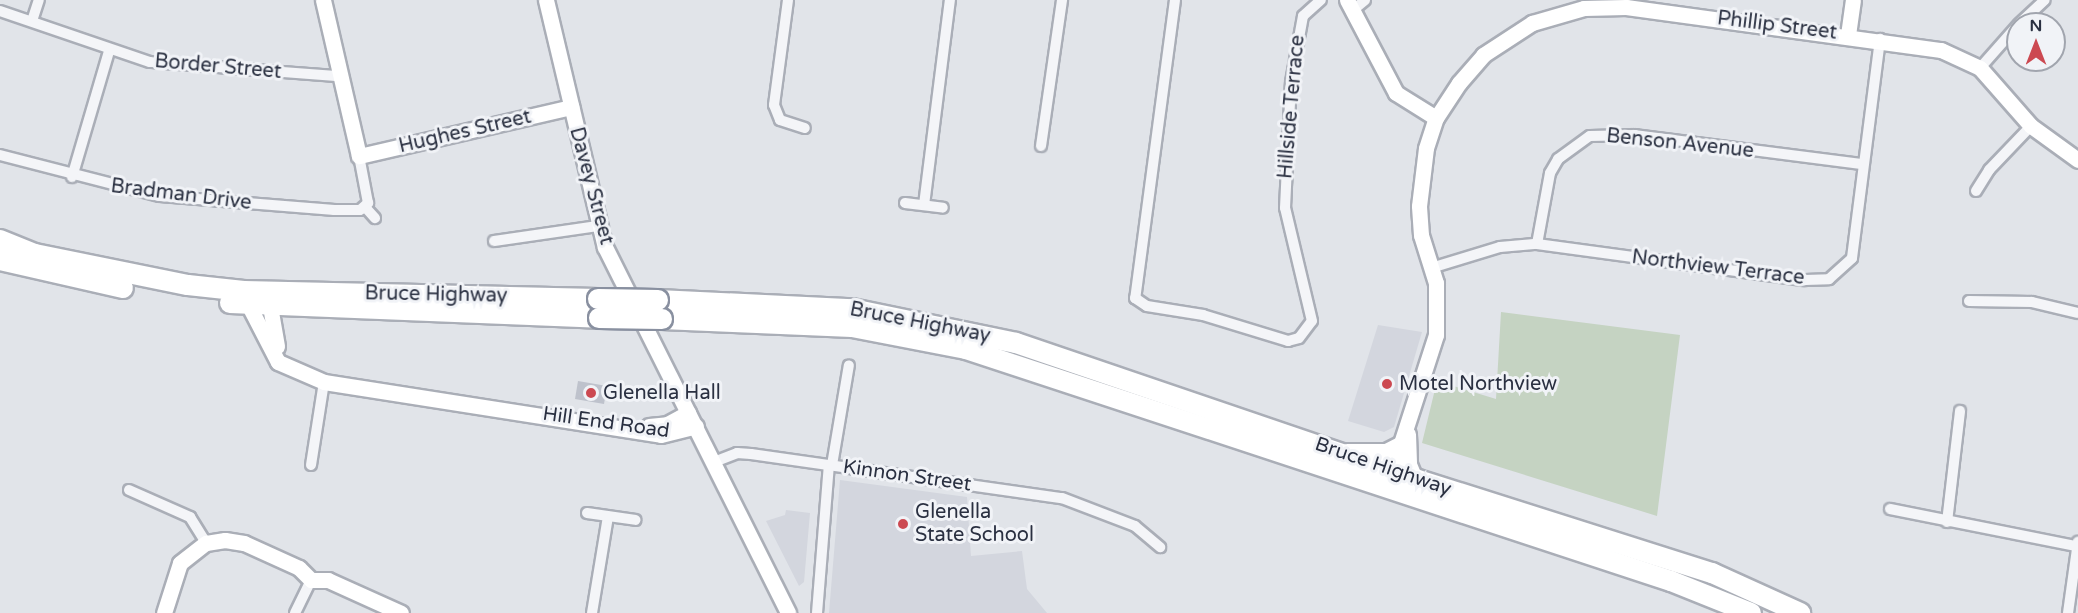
<!DOCTYPE html>
<style>
body{margin:0}
#map{position:relative;width:2078px;height:613px;overflow:hidden;background:#e1e4e9;font-family:"Varela Round",sans-serif}
div>[style]{position:absolute}
.built>*{inset:0;background:#d3d6de}
.green>*{inset:0;background:#c5d3c2}
.building>*{inset:0;background:#bec2cc}
.roads{filter:drop-shadow(2px 0 #aaaeb7) drop-shadow(-2px 0 #aaaeb7) drop-shadow(0 2px #aaaeb7) drop-shadow(0 -2px #aaaeb7)}
.street>*{height:10px;margin:-5px;padding:0 5px;transform-origin:5px;border-radius:5px;background:#f4f5f8}
.secondary>*{height:15px;margin:-7.5px;padding:0 7.5px;transform-origin:7.5px;border-radius:7.5px;background:#fff}
.highway>*{height:20px;margin:-10px;padding:0 10px;transform-origin:10px;border-radius:10px;background:#fff}
.bridges{filter:drop-shadow(2px 0 #8990a0) drop-shadow(-2px 0 #8990a0) drop-shadow(0 2px #8990a0) drop-shadow(0 -2px #8990a0)}
.highway-bridge>*{height:20px;margin:-10px;padding:0 10px;transform-origin:10px;border-radius:10px;background:#fff}
.dots>*{width:16px;height:16px;translate:-50% -50%;box-sizing:border-box;border:3px solid #f1f3f7;border-radius:50%}
span{translate:-50% -50%;white-space:nowrap;text-align:center;line-height:1.15;-webkit-text-stroke:6px #f1f3f7;paint-order:stroke}
.street-label{font-size:20px;color:#2a3041}
.poi-label{font-size:20px;color:#2a3041}
.left{translate:0 -50%;text-align:left}
.north{position:absolute;left:2006px;top:12px;width:60px;height:60px;box-sizing:border-box;background:#f1f3f7;border:2px solid #a1a5ae;border-radius:50%;rotate:0deg;font-size:16px;font-weight:700;line-height:24px;text-align:center;color:#2a3041}
.north::after{content:'';display:block;margin:auto;width:21px;height:27px;background:#cc4951;clip-path:polygon(50% 0,100% 100%,50% 72%,0 100%)}
</style>
<div id="map">
<div class="built">
<div style="clip-path:polygon(1378px 325px,1422px 332px,1394px 427px,1384px 432px,1348px 421px)"></div>
<div style="clip-path:polygon(840px 480px,967px 497px,971px 556px,1022px 551px,1027px 589px,1047px 613px,829px 613px)"></div>
<div style="clip-path:polygon(786px 510px,810px 513px,804px 582px,799px 586px,766px 521px,785px 515px)"></div>
</div>
<div class="green">
<div style="clip-path:polygon(1501px 312px,1680px 335px,1657px 516px,1422px 443px,1437px 381px,1496px 399px)"></div>
</div>
<div class="building">
<div style="clip-path:polygon(578px 381px,607px 386px,604px 404px,575px 399px)"></div>
</div>
<div class="roads">
<div class="street">
<div style="left:788px;top:0;width:106px;rotate:97.6deg"></div>
<div style="left:774px;top:105px;width:16px;rotate:68deg"></div>
<div style="left:780px;top:120px;width:26px;rotate:18deg"></div>
<div style="left:1175px;top:0;width:301px;rotate:97.6deg"></div>
<div style="left:1135px;top:298px;width:14px;rotate:34deg"></div>
<div style="left:1147px;top:306px;width:57px;rotate:9.1deg"></div>
<div style="left:1203px;top:315px;width:89px;rotate:17deg"></div>
<div style="left:1288px;top:341px;width:11px;rotate:-15deg"></div>
<div style="left:1299px;top:338px;width:21px;rotate:-53deg"></div>
<div style="left:1312px;top:321px;width:116px;rotate:-103.4deg"></div>
<div style="left:1285px;top:208px;width:126px;rotate:-87.3deg"></div>
<div style="left:1291px;top:82px;width:67px;rotate:-79.7deg"></div>
<div style="left:1303px;top:16px;width:24px;rotate:-42deg"></div>
<div style="left:0;top:11px;width:158px;rotate:18.8deg"></div>
<div style="left:150px;top:62px;width:188px;rotate:4.3deg"></div>
<div style="left:1352px;top:11px;width:17px;rotate:-40deg"></div>
<div style="left:32px;top:21px;width:22px;rotate:-72deg"></div>
<div style="left:2019px;top:24px;width:35px;rotate:-43deg"></div>
<div style="left:1980px;top:68px;width:57px;rotate:-48.5deg"></div>
<div style="left:1041px;top:146px;width:148px;rotate:-81.8deg"></div>
<div style="left:0;top:155px;width:165px;rotate:14.4deg"></div>
<div style="left:160px;top:196px;width:175px;rotate:4.6deg"></div>
<div style="left:334px;top:210px;width:26px"></div>
<div style="left:360px;top:210px;width:11px;rotate:-41deg"></div>
<div style="left:368px;top:203px;width:48px;rotate:-100.8deg"></div>
<div style="left:72px;top:177px;width:131px;rotate:-73.6deg"></div>
<div style="left:1976px;top:191px;width:25px;rotate:-58deg"></div>
<div style="left:1989px;top:170px;width:61px;rotate:-46.3deg"></div>
<div style="left:905px;top:203px;width:38px;rotate:7deg"></div>
<div style="left:924px;top:205px;width:207px;rotate:-82.8deg"></div>
<div style="left:365px;top:207px;width:15px;rotate:48deg"></div>
<div style="left:494px;top:241px;width:105px;rotate:-8.2deg"></div>
<div style="left:1537px;top:244px;width:72px;rotate:-79.6deg"></div>
<div style="left:1550px;top:173px;width:16px;rotate:-60deg"></div>
<div style="left:1558px;top:159px;width:39px;rotate:-36deg"></div>
<div style="left:1590px;top:136px;width:45px;rotate:-1.3deg"></div>
<div style="left:1635px;top:135px;width:229px;rotate:7.3deg"></div>
<div style="left:1431px;top:268px;width:72px;rotate:-16.9deg"></div>
<div style="left:1500px;top:247px;width:37px;rotate:-5deg"></div>
<div style="left:1537px;top:244px;width:270px;rotate:7.7deg"></div>
<div style="left:1805px;top:280px;width:24px;rotate:-2deg"></div>
<div style="left:1829px;top:279px;width:31px;rotate:-42deg"></div>
<div style="left:1852px;top:258px;width:221px;rotate:-82.7deg"></div>
<div style="left:1969px;top:301px;width:63px;rotate:0.9deg"></div>
<div style="left:2032px;top:302px;width:47px;rotate:13.4deg"></div>
<div style="left:714px;top:462px;width:25px;rotate:-21deg"></div>
<div style="left:737px;top:453px;width:14px;rotate:4deg"></div>
<div style="left:751px;top:454px;width:314px;rotate:8.1deg"></div>
<div style="left:1062px;top:498px;width:78px;rotate:21deg"></div>
<div style="left:1135px;top:526px;width:33px;rotate:40deg"></div>
<div style="left:311px;top:465px;width:84px;rotate:-81.1deg"></div>
<div style="left:832px;top:465px;width:101px;rotate:-80.4deg"></div>
<div style="left:129px;top:490px;width:67px;rotate:23.9deg"></div>
<div style="left:190px;top:517px;width:31px;rotate:58deg"></div>
<div style="left:1890px;top:509px;width:190px;rotate:11.3deg"></div>
<div style="left:587px;top:513px;width:49px;rotate:8.1deg"></div>
<div style="left:1947px;top:522px;width:112px;rotate:-83.3deg"></div>
<div style="left:295px;top:613px;width:37px;rotate:-64deg"></div>
<div style="left:592px;top:613px;width:98px;rotate:-80.6deg"></div>
<div style="left:817px;top:613px;width:148px;rotate:-85.4deg"></div>
<div style="left:2068px;top:613px;width:72px;rotate:-82deg"></div>
</div>
<div class="secondary">
<div style="left:323px;top:0;width:160px;rotate:77deg"></div>
<div style="left:359px;top:156px;width:218px;rotate:-13deg"></div>
<div style="left:546px;top:0;width:254px;rotate:76.6deg"></div>
<div style="left:605px;top:247px;width:409px;rotate:63.4deg"></div>
<div style="left:1347px;top:0;width:105px;rotate:62.2deg"></div>
<div style="left:1396px;top:93px;width:47px;rotate:32deg"></div>
<div style="left:1848px;top:35px;width:35px;rotate:-82deg"></div>
<div style="left:248px;top:304px;width:65px;rotate:62.7deg"></div>
<div style="left:278px;top:362px;width:50px;rotate:23.5deg"></div>
<div style="left:324px;top:382px;width:341px;rotate:8.9deg"></div>
<div style="left:661px;top:435px;width:36px;rotate:-14deg"></div>
<div style="left:270px;top:306px;width:41px;rotate:80.1deg"></div>
<div style="left:649px;top:426px;width:18px;rotate:-6deg"></div>
<div style="left:667px;top:424px;width:24px;rotate:-28deg"></div>
<div style="left:1408px;top:434px;width:30px;rotate:88deg"></div>
<div style="left:1409px;top:464px;width:16px;rotate:68deg"></div>
<div style="left:1347px;top:451px;width:39px"></div>
<div style="left:1386px;top:451px;width:16px;rotate:-27deg"></div>
<div style="left:1392px;top:471px;width:143px;rotate:-72.1deg"></div>
<div style="left:1436px;top:335px;width:52px;rotate:-90deg"></div>
<div style="left:1436px;top:283px;width:50px;rotate:-107.4deg"></div>
<div style="left:1421px;top:235px;width:29px;rotate:-94deg"></div>
<div style="left:1419px;top:206px;width:58px;rotate:-83.1deg"></div>
<div style="left:1426px;top:148px;width:32px;rotate:-72deg"></div>
<div style="left:1436px;top:118px;width:42px;rotate:-56.7deg"></div>
<div style="left:1459px;top:83px;width:37px;rotate:-49deg"></div>
<div style="left:1483px;top:55px;width:59px;rotate:-33.1deg"></div>
<div style="left:1532px;top:23px;width:54px;rotate:-16.1deg"></div>
<div style="left:1584px;top:8px;width:42px;rotate:-1.4deg"></div>
<div style="left:1626px;top:7px;width:318px;rotate:7.8deg"></div>
<div style="left:1941px;top:50px;width:43px;rotate:24.8deg"></div>
<div style="left:1980px;top:68px;width:77px;rotate:48.7deg"></div>
<div style="left:2031px;top:126px;width:58px;rotate:35.9deg"></div>
<div style="left:164px;top:613px;width:52px;rotate:-72.3deg"></div>
<div style="left:180px;top:563px;width:33px;rotate:-38deg"></div>
<div style="left:206px;top:543px;width:19px;rotate:-9deg"></div>
<div style="left:225px;top:540px;width:19px;rotate:9deg"></div>
<div style="left:244px;top:543px;width:60px;rotate:24.4deg"></div>
<div style="left:299px;top:568px;width:17px;rotate:45deg"></div>
<div style="left:311px;top:580px;width:17px"></div>
<div style="left:328px;top:580px;width:80px;rotate:24.3deg"></div>
</div>
<div class="highway">
<div style="left:0;top:240px;width:38px;rotate:22deg"></div>
<div style="left:35px;top:254px;width:156px;rotate:11.5deg"></div>
<div style="left:188px;top:285px;width:56px;rotate:6.1deg"></div>
<div style="left:244px;top:291px;width:354px;rotate:1.3deg"></div>
<div style="left:0;top:260px;width:126px;rotate:12.8deg"></div>
<div style="left:658px;top:300px;width:194px;rotate:2.7deg"></div>
<div style="left:852px;top:309px;width:167px;rotate:11.7deg"></div>
<div style="left:1016px;top:343px;width:422px;rotate:18.8deg"></div>
<div style="left:1415px;top:479px;width:312px;rotate:17.6deg"></div>
<div style="left:1712px;top:573px;width:97px;rotate:24.4deg"></div>
<div style="left:230px;top:303px;width:369px;rotate:2.3deg"></div>
<div style="left:662px;top:319px;width:190px;rotate:2.4deg"></div>
<div style="left:852px;top:327px;width:116px;rotate:10.9deg"></div>
<div style="left:966px;top:349px;width:742px;rotate:18.22deg"></div>
<div style="left:1671px;top:581px;width:86px;rotate:21.8deg"></div>
</div>
</div>
<div class="bridges">
<div class="highway-bridge">
<div style="left:598px;top:299px;width:60px;rotate:1deg"></div>
<div style="left:599px;top:318px;width:63px;rotate:0.9deg"></div>
</div>
</div>
<div class="dots">
<div style="left:1387px;top:384px;background:#cc4951"></div>
<div style="left:591px;top:393px;background:#cc4951"></div>
<div style="left:903px;top:524px;background:#cc4951"></div>
</div>
<div class="street-label">
<span style="left:1777px;top:26px;rotate:7deg">Phillip Street</span>
<span style="left:218px;top:67px;rotate:5deg">Border Street</span>
<span style="left:1292px;top:107px;rotate:-85deg">Hillside Terrace</span>
<span style="left:465px;top:132px;rotate:-13deg">Hughes Street</span>
<span style="left:1680px;top:144px;rotate:6deg">Benson Avenue</span>
<span style="left:591px;top:186px;rotate:75deg">Davey Street</span>
<span style="left:181px;top:195px;rotate:7deg">Bradman Drive</span>
<span style="left:1718px;top:268px;rotate:7deg">Northview Terrace</span>
<span style="left:436px;top:295px;rotate:1deg">Bruce Highway</span>
<span style="left:920px;top:323px;rotate:11deg">Bruce Highway</span>
<span style="left:606px;top:423px;rotate:8deg">Hill End Road</span>
<span style="left:1383px;top:467px;rotate:19deg">Bruce Highway</span>
<span style="left:907px;top:476px;rotate:8deg">Kinnon Street</span>
</div>
<div class="poi-label">
<span class="left" style="left:1399px;top:384px">Motel Northview</span>
<span class="left" style="left:603px;top:393px">Glenella Hall</span>
<span class="left" style="left:915px;top:524px">Glenella<br>State School</span>
</div>
<div class="north">N</div>
</div>
